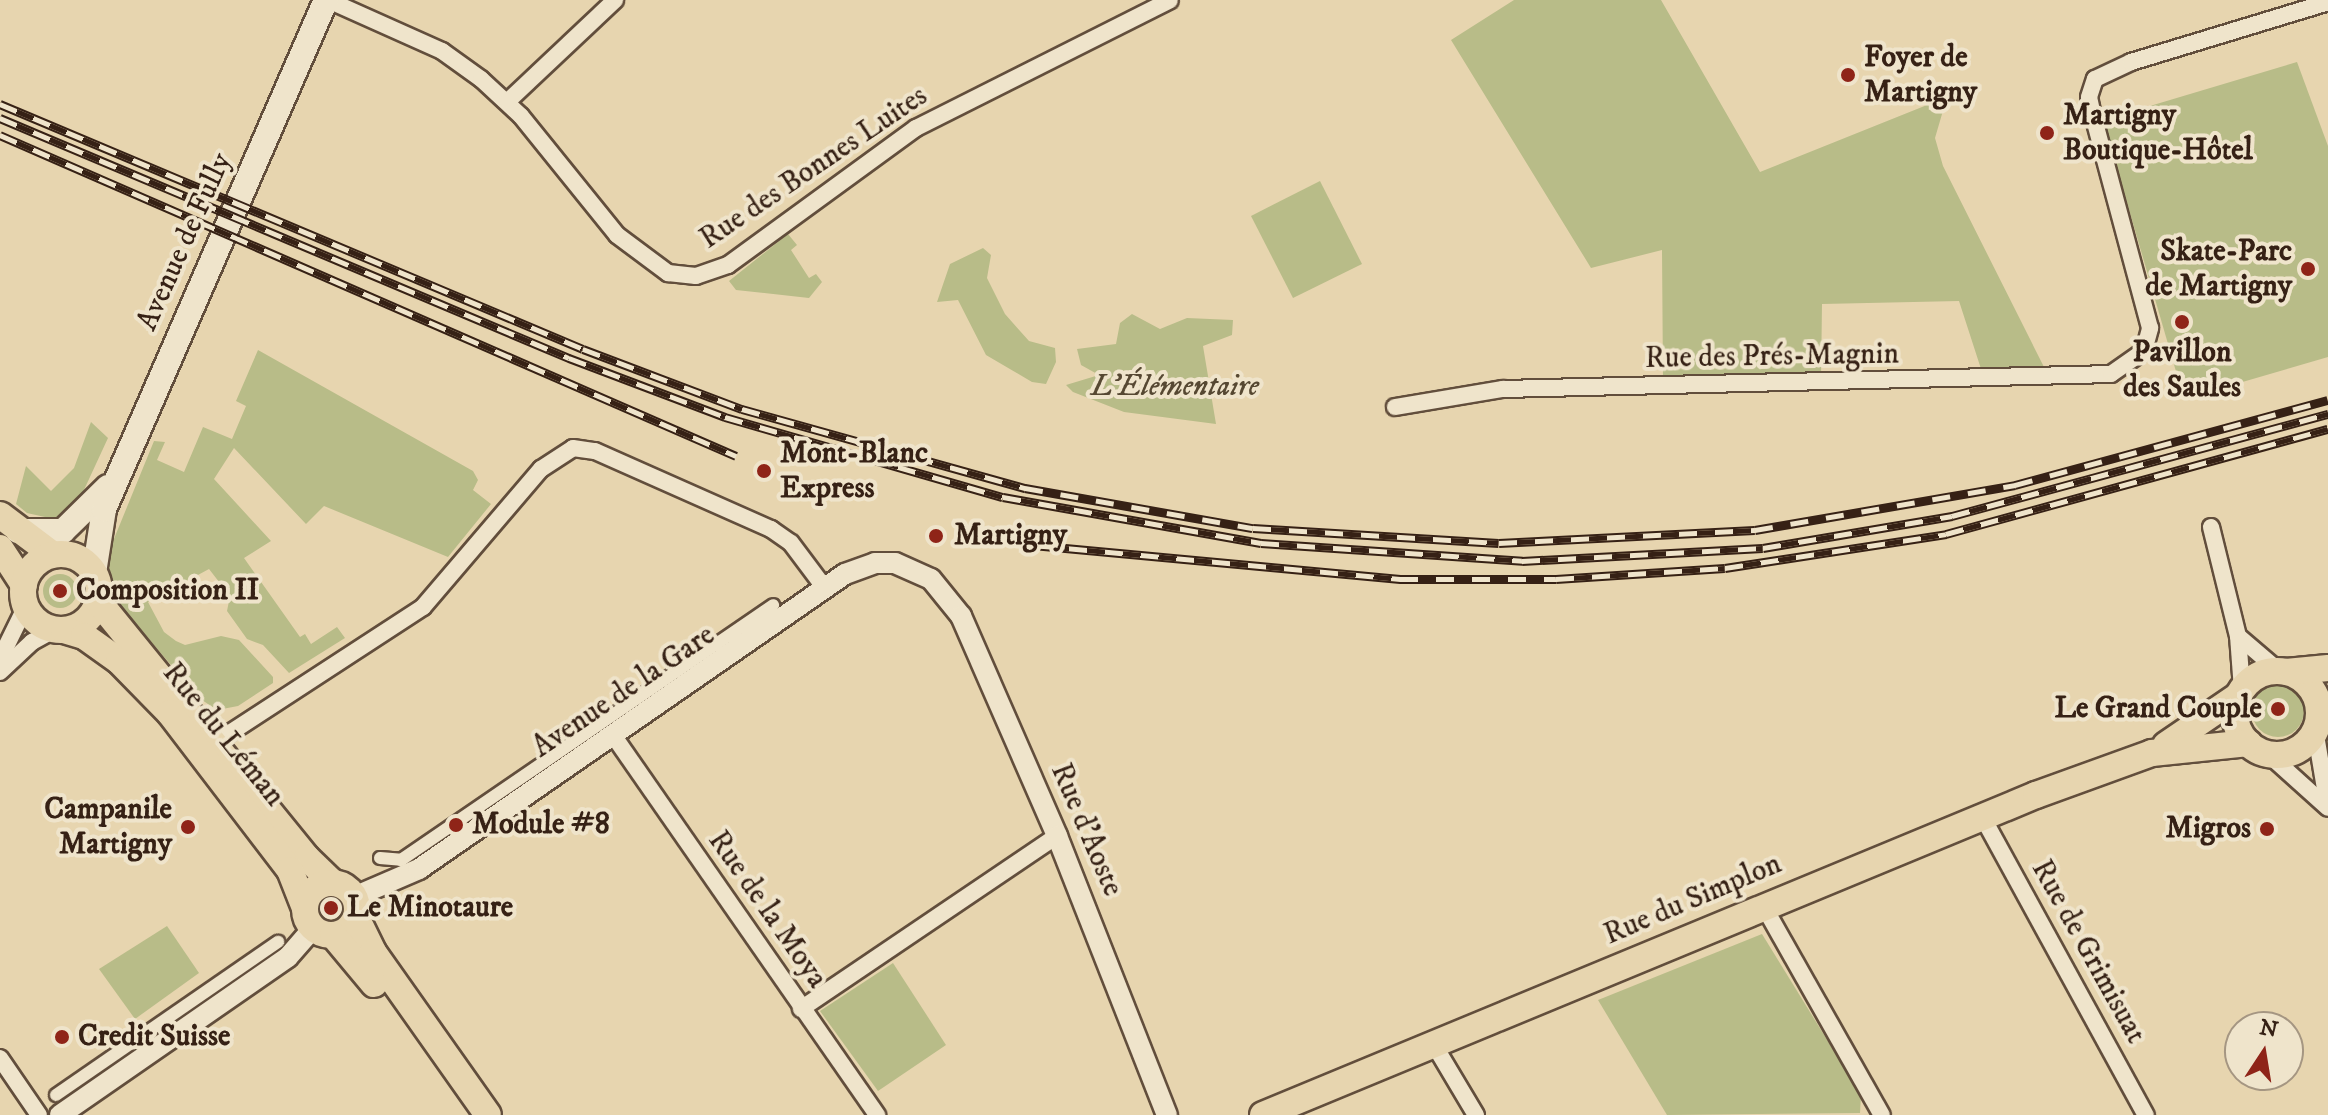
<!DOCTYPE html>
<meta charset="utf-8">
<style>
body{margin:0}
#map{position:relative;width:2328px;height:1115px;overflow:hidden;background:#e7d5af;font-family:"IM FELL DW Pica",serif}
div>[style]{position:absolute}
.green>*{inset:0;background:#b8bc88}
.round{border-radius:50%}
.roads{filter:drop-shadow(2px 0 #624e3c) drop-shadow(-2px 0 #624e3c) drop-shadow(0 2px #624e3c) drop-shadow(0 -2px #624e3c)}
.pedestrian>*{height:12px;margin:-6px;padding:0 6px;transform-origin:6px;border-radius:6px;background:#efe4cb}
.minor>*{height:16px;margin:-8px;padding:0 8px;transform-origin:8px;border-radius:8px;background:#efe4cb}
.tertiary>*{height:20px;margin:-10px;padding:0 10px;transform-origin:10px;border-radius:10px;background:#efe4cb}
.secondary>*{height:24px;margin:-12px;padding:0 12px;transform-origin:12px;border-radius:12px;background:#efe4cb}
.primary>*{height:26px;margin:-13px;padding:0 13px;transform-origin:13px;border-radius:13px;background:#e7d5af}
.primary>.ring{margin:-13px;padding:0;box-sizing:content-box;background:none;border:26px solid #e7d5af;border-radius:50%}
.rail>*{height:9px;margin-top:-4.5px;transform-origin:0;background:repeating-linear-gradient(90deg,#efe4cb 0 18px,#362115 0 36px);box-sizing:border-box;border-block:2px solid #362115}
.dots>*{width:22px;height:22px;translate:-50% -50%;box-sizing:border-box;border:4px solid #efe4cb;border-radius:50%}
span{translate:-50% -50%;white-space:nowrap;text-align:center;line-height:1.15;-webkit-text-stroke:8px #efe4cb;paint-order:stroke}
.poi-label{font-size:30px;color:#362115;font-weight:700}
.left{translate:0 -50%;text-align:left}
.right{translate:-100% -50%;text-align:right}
.street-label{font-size:30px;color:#362115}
.park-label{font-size:30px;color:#564832;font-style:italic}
.north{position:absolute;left:2224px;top:1011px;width:80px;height:80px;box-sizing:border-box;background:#efe4cb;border:2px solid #a59682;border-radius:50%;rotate:12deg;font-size:22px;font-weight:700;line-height:32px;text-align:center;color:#362115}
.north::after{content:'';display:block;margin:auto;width:28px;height:36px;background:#8f2418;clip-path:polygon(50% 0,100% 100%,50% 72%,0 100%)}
</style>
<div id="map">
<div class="green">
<div style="clip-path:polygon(1514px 0,1661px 0,1760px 172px,1947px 97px,1935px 138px,1943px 166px,2045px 369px,1982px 372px,1959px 301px,1822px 304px,1821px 379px,1663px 380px,1662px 250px,1591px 268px,1451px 40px)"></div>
<div style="clip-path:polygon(2297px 62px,2328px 146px,2328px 357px,2184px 399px,2103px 120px)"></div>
<div style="clip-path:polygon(1320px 181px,1362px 264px,1293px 298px,1251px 216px)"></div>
<div style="clip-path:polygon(788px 234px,797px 245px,791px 250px,809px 278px,816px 274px,822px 282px,809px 298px,736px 290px,729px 281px)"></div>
<div style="clip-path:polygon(983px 248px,991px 255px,987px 278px,1005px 314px,1029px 341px,1055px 348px,1056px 362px,1046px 384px,1032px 382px,986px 355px,958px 300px,937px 302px,950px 264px)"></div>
<div style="clip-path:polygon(1132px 314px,1160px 329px,1187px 318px,1233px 320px,1232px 335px,1203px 346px,1216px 424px,1124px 412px,1073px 392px,1066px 385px,1099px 375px,1081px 365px,1077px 349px,1116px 344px,1120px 323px)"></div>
<div style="clip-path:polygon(258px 350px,473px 471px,478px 480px,473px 490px,491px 504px,448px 557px,324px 506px,306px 524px,234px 448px,214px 479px,271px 541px,244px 558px,300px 637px,305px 634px,311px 644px,337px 627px,345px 638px,289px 673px,263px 645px,247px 639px,227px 611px,230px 596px,209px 569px,148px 602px,164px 632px,176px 641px,185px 645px,221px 636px,239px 640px,273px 677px,273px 683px,238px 706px,217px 710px,199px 698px,120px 605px,109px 575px,109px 551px,154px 441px,165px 442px,157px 460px,184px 472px,203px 427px,232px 439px,246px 406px,236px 401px)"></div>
<div style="clip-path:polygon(91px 422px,108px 438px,77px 505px,54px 519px,27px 513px,16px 504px,26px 466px,51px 491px,74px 468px)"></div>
<div class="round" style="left:43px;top:574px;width:34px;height:34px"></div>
<div class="round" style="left:2252px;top:685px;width:52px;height:52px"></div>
<div style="clip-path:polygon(167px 926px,199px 973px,135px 1019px,99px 969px)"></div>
<div style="clip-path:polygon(1762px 934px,1861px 1095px,1860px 1113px,1667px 1115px,1598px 1000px)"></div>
<div style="clip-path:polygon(893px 963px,946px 1045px,878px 1091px,820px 1011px)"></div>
</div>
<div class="roads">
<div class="pedestrian">
<div style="left:380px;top:858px;width:21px;rotate:5deg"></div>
<div style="left:401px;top:860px;width:451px;rotate:-34.4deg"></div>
<div style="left:56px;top:1095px;width:270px;rotate:-34.6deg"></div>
</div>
<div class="minor">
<div style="left:328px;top:0;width:125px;rotate:24.1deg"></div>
<div style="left:442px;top:51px;width:48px;rotate:35.7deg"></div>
<div style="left:481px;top:79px;width:54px;rotate:42.8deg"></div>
<div style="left:521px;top:116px;width:153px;rotate:51.1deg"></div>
<div style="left:617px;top:235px;width:64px;rotate:36.7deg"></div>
<div style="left:668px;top:273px;width:28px;rotate:6deg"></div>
<div style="left:696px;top:276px;width:34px;rotate:-19deg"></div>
<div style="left:728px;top:265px;width:233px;rotate:-36.1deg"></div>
<div style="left:916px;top:128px;width:284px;rotate:-26.7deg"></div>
<div style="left:508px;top:101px;width:147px;rotate:-43.3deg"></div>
<div style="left:1395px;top:407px;width:109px;rotate:-9.5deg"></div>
<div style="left:1503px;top:389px;width:608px;rotate:-1.41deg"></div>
<div style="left:2111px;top:374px;width:40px;rotate:-34.9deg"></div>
<div style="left:2144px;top:351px;width:24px;rotate:-75deg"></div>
<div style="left:2150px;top:328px;width:225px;rotate:-105deg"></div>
<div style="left:2092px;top:111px;width:14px;rotate:-102deg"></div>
<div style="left:2089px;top:97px;width:19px;rotate:-72deg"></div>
<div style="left:2095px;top:79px;width:40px;rotate:-25deg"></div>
<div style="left:2131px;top:62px;width:206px;rotate:-16.9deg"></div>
<div style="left:2211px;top:527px;width:112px;rotate:76.1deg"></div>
<div style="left:2238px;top:636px;width:53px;rotate:85.7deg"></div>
<div style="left:2238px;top:636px;width:54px;rotate:40.5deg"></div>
<div style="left:0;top:659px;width:59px;rotate:-63.9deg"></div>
<div style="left:0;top:672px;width:44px;rotate:-43.2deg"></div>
<div style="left:32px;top:642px;width:26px;rotate:-29deg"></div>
<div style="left:2315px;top:729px;width:79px;rotate:80.5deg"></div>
<div style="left:613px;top:735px;width:463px;rotate:55.2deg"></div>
<div style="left:216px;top:742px;width:247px;rotate:-33.1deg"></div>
<div style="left:423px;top:607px;width:182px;rotate:-49.5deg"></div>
<div style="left:541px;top:469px;width:38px;rotate:-33deg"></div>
<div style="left:573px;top:448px;width:22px;rotate:8deg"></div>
<div style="left:595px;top:451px;width:193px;rotate:23.9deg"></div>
<div style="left:771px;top:529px;width:24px;rotate:35deg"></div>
<div style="left:791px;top:543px;width:55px;rotate:53.1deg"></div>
<div style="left:2267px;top:753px;width:82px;rotate:42deg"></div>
<div style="left:1982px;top:816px;width:341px;rotate:61.3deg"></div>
<div style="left:1763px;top:905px;width:241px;rotate:60.5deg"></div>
<div style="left:801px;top:1009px;width:309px;rotate:-34.1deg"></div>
<div style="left:1433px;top:1043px;width:84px;rotate:59.2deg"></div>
<div style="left:0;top:1058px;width:69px;rotate:55.6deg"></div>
</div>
<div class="tertiary">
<div style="left:354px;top:897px;width:71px;rotate:-23.3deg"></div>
<div style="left:419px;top:869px;width:518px;rotate:-34.7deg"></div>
<div style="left:845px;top:574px;width:32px;rotate:-20deg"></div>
<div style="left:875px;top:563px;width:20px"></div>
<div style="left:895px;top:563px;width:39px;rotate:24deg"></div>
<div style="left:931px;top:579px;width:48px;rotate:51deg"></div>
<div style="left:961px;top:616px;width:240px;rotate:66.4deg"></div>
<div style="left:1057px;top:836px;width:300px;rotate:68.5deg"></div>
<div style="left:60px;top:1115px;width:277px;rotate:-34.7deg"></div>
<div style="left:288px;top:957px;width:38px;rotate:-49deg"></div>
</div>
<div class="secondary">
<div style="left:18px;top:531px;width:45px"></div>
<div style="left:63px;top:531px;width:63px;rotate:-44.4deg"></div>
<div style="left:94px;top:573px;width:65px;rotate:-81.1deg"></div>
<div style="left:104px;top:509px;width:555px;rotate:-66.44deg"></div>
</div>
<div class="primary">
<div style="left:0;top:515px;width:66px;rotate:37deg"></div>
<div style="left:0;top:548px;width:44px;rotate:57deg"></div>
<div class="ring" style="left:23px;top:554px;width:50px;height:50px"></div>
<div style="left:98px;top:601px;width:331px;rotate:50.9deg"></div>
<div style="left:307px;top:858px;width:36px;rotate:44deg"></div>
<div style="left:64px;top:630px;width:21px;rotate:17deg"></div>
<div style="left:84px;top:636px;width:43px;rotate:35.5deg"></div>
<div style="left:119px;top:661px;width:73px;rotate:45.6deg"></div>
<div style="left:170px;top:713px;width:198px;rotate:52.6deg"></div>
<div style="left:290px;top:870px;width:41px;rotate:68.5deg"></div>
<div class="ring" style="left:2235px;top:671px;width:58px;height:58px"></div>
<div style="left:2286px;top:672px;width:42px;rotate:-5.4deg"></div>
<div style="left:2166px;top:745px;width:87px;rotate:-34.2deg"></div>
<div class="ring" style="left:305px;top:883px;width:26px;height:26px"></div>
<div style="left:356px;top:917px;width:39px;rotate:64deg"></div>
<div style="left:373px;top:952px;width:199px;rotate:54.8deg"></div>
<div style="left:333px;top:935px;width:64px;rotate:50.1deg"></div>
<div style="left:1263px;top:1115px;width:837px;rotate:-22.49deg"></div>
<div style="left:2036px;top:795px;width:123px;rotate:-19.9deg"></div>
<div style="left:2152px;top:753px;width:97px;rotate:-5.9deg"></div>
</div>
</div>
<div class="rail">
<div style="left:0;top:104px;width:632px;rotate:22.79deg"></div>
<div style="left:583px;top:349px;width:170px;rotate:20.7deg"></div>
<div style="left:742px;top:409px;width:294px;rotate:15.6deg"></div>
<div style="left:1025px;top:488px;width:231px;rotate:10deg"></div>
<div style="left:1253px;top:528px;width:246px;rotate:3.5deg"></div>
<div style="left:1499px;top:543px;width:256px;rotate:-2.9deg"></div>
<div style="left:1755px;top:530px;width:264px;rotate:-9.8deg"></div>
<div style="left:2015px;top:485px;width:324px;rotate:-15.2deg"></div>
<div style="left:0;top:118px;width:618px;rotate:22.87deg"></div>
<div style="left:569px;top:358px;width:167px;rotate:20.7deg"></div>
<div style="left:725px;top:417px;width:289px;rotate:16.1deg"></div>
<div style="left:1003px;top:497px;width:262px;rotate:10.1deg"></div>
<div style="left:1261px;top:543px;width:262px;rotate:3.9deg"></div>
<div style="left:1522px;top:561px;width:241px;rotate:-3.1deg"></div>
<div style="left:1763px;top:548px;width:192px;rotate:-9.6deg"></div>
<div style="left:1952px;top:516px;width:390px;rotate:-15.2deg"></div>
<div style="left:0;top:135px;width:803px;rotate:23.56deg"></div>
<div style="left:1033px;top:545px;width:369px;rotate:5.3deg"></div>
<div style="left:1400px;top:579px;width:156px"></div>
<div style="left:1556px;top:579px;width:169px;rotate:-3.7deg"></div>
<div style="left:1725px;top:568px;width:224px;rotate:-8.7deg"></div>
<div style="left:1946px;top:534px;width:396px;rotate:-15.4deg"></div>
</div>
<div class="dots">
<div style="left:1848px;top:75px;background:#8f2418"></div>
<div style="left:2047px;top:133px;background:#8f2418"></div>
<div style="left:2308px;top:269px;background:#8f2418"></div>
<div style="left:2182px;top:322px;background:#8f2418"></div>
<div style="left:764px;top:471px;background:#8f2418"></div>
<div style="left:936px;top:536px;background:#8f2418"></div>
<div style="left:60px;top:591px;background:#8f2418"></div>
<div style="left:2278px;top:709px;background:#8f2418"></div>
<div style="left:456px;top:825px;background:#8f2418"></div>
<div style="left:188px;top:827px;background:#8f2418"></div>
<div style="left:2267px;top:829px;background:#8f2418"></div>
<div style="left:331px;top:908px;background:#8f2418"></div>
<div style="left:62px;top:1037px;background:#8f2418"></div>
</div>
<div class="poi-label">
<span class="left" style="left:1864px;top:75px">Foyer de<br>Martigny</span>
<span class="left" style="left:2063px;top:133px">Martigny<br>Boutique-Hôtel</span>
<span class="right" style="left:2292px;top:269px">Skate-Parc<br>de Martigny</span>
<span style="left:2182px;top:370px">Pavillon<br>des Saules</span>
<span class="left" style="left:780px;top:471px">Mont-Blanc<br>Express</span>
<span class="left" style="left:954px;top:536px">Martigny</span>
<span class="left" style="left:76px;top:591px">Composition II</span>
<span class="right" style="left:2262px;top:709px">Le Grand Couple</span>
<span class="right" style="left:172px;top:827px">Campanile<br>Martigny</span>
<span class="left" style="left:472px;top:825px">Module #8</span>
<span class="right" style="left:2251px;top:829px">Migros</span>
<span class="left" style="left:347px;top:908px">Le Minotaure</span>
<span class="left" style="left:78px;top:1037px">Credit Suisse</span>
</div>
<div class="street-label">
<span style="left:814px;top:168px;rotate:-34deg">Rue des Bonnes Luites</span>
<span style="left:185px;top:242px;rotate:-66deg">Avenue de Fully</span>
<span style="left:1772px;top:357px;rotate:-1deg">Rue des Prés-Magnin</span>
<span style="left:624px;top:692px;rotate:-34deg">Avenue de la Gare</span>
<span style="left:223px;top:735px;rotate:51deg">Rue du Léman</span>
<span style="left:1086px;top:830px;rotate:67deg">Rue d'Aoste</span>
<span style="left:1693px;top:900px;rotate:-23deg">Rue du Simplon</span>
<span style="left:767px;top:910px;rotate:55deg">Rue de la Moya</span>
<span style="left:2088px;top:952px;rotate:61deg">Rue de Grimisuat</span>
</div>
<div class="park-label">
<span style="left:1175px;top:387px">L'Élémentaire</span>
</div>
<div class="north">N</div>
</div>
